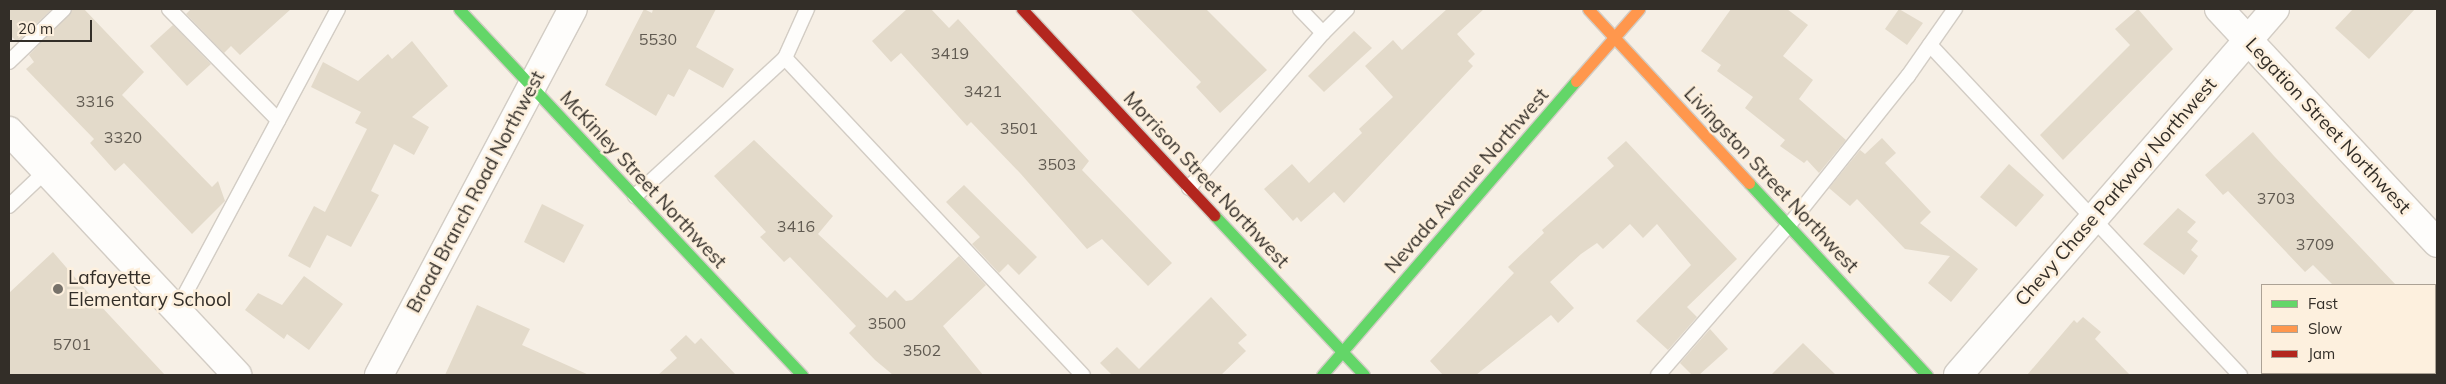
<!DOCTYPE html>
<style>
body{margin:0}
#map{position:relative;width:2446px;height:384px;overflow:hidden;background:#f6efe5;font-family:Mulish,sans-serif}
div>[style]{position:absolute}
.building>*{inset:0;background:#e3daca}
.roads{filter:drop-shadow(1px 0 #d2ccc4) drop-shadow(-1px 0 #d2ccc4) drop-shadow(0 1px #d2ccc4) drop-shadow(0 -1px #d2ccc4)}
.lane>*{height:14px;margin:-7px;padding:0 7px;transform-origin:7px;border-radius:7px;background:#fefdfb}
.street>*{height:28px;margin:-14px;padding:0 14px;transform-origin:14px;border-radius:14px;background:#fefdfb}
.fast>*{height:11px;margin:-5.5px;padding:0 5.5px;transform-origin:5.5px;border-radius:5.5px;background:#63d668}
.slow>*{height:11px;margin:-5.5px;padding:0 5.5px;transform-origin:5.5px;border-radius:5.5px;background:#ff974d}
.jam>*{height:11px;margin:-5.5px;padding:0 5.5px;transform-origin:5.5px;border-radius:5.5px;background:#b3261e}
.dots>*{width:14px;height:14px;translate:-50% -50%;box-sizing:border-box;border:2px solid #fdf0de;border-radius:50%}
span{translate:-50% -50%;white-space:nowrap;text-align:center;line-height:1.15;-webkit-text-stroke:5px #fdf0de;paint-order:stroke}
.number-label{font-size:16px;color:#605a51}
.number-label span{-webkit-text-stroke-width:0}
.street-label{font-size:19px;color:#332e28}
.poi-label{font-size:19px;color:#332e28}
.left{translate:0 -50%;text-align:left}
.frame{position:absolute;inset:0;border:10px solid #332e28;pointer-events:none}
.legend{position:absolute;left:2261px;top:284px;width:175px;height:90px;box-sizing:border-box;background:#fdf0de;border:1px solid #aca295;margin:0;padding:6px 9px;list-style:none;font-size:15px;color:#332e28}
.legend li{display:flex;align-items:center;gap:10px;height:25px}
.legend b{width:25px;border:1px solid #aca295}
.scale{position:absolute;left:10px;top:20px;width:82px;height:22px;box-sizing:border-box;border:2px solid #332e28;border-top:0;padding-left:6px;font-size:15px;line-height:18px;white-space:nowrap;color:#332e28;-webkit-text-stroke:4px #fdf0de;paint-order:stroke}
</style>
<div id="map">
<div class="building">
<div style="clip-path:polygon(9px 9px,52px 9px,17px 42px,9px 34px)"></div>
<div style="clip-path:polygon(73px 9px,84px 9px,144px 72px,122px 95px,212px 187px,218px 181px,225px 201px,192px 234px,124px 163px,115px 171px,90px 143px,94px 139px,26px 69px,34px 62px,29px 55px)"></div>
<div style="clip-path:polygon(191px 9px,291px 9px,240px 55px,231px 46px,224px 53px,186px 14px)"></div>
<div style="clip-path:polygon(644px 9px,652px 13px,653px 9px,716px 9px,696px 47px,734px 69px,723px 88px,689px 69px,674px 97px,668px 94px,656px 116px,605px 85px)"></div>
<div style="clip-path:polygon(907px 9px,931px 9px,949px 28px,958px 19px,1089px 161px,1082px 170px,1172px 263px,1148px 286px,1102px 239px,1087px 249px,1020px 173px,971px 122px,967px 126px,901px 53px,891px 62px,872px 41px)"></div>
<div style="clip-path:polygon(1130px 9px,1206px 9px,1267px 70px,1220px 113px,1196px 87px,1201px 82px)"></div>
<div style="clip-path:polygon(1447px 9px,1484px 9px,1457px 34px,1475px 54px,1468px 61px,1473px 66px,1344px 203px,1334px 192px,1301px 222px,1297px 217px,1293px 221px,1264px 189px,1292px 164px,1309px 183px,1362px 133px,1359px 129px,1393px 97px,1365px 66px,1393px 40px,1402px 50px)"></div>
<div style="clip-path:polygon(1731px 9px,1787px 9px,1808px 25px,1783px 56px,1813px 80px,1799px 99px,1846px 140px,1819px 173px,1807px 160px,1804px 163px,1780px 146px,1785px 140px,1745px 108px,1753px 97px,1717px 71px,1721px 65px,1701px 51px)"></div>
<div style="clip-path:polygon(1899px 9px,1923px 23px,1907px 45px,1885px 29px)"></div>
<div style="clip-path:polygon(2138px 9px,2173px 49px,2063px 160px,2040px 135px,2130px 45px,2115px 29px)"></div>
<div style="clip-path:polygon(2353px 9px,2415px 9px,2369px 59px,2335px 28px)"></div>
<div style="clip-path:polygon(173px 25px,211px 64px,187px 86px,150px 46px)"></div>
<div style="clip-path:polygon(1354px 31px,1372px 48px,1324px 92px,1308px 76px)"></div>
<div style="clip-path:polygon(412px 41px,448px 86px,412px 117px,429px 127px,414px 155px,394px 144px,371px 191px,379px 195px,351px 247px,327px 235px,310px 268px,288px 256px,314px 206px,325px 212px,367px 129px,355px 123px,361px 112px,311px 87px,323px 62px,358px 81px,388px 54px,392px 59px)"></div>
<div style="clip-path:polygon(2253px 132px,2274px 156px,2396px 285px,2333px 285px,2313px 265px,2305px 272px,2228px 191px,2223px 195px,2205px 175px)"></div>
<div style="clip-path:polygon(1882px 138px,1896px 153px,1885px 163px,1931px 212px,1920px 223px,1978px 269px,1951px 302px,1928px 283px,1950px 256px,1905px 249px,1857px 199px,1850px 206px,1829px 188px,1860px 150px,1865px 154px)"></div>
<div style="clip-path:polygon(754px 140px,833px 216px,818px 234px,887px 298px,895px 290px,906px 301px,912px 300px,959px 256px,986px 285px,943px 326px,983px 375px,893px 375px,875px 360px,849px 333px,856px 326px,790px 257px,784px 262px,760px 237px,766px 232px,714px 176px)"></div>
<div style="clip-path:polygon(1626px 141px,1737px 259px,1687px 307px,1697px 317px,1668px 350px,1636px 321px,1691px 265px,1657px 224px,1643px 238px,1630px 224px,1603px 249px,1597px 243px,1581px 254px,1550px 282px,1574px 308px,1558px 323px,1551px 315px,1476px 375px,1443px 375px,1430px 361px,1514px 273px,1508px 267px,1544px 233px,1542px 230px,1614px 166px,1607px 158px)"></div>
<div style="clip-path:polygon(2009px 164px,2044px 195px,2016px 227px,1980px 197px)"></div>
<div style="clip-path:polygon(964px 185px,1037px 257px,1019px 275px,1008px 264px,999px 273px,972px 244px,980px 237px,946px 202px)"></div>
<div style="clip-path:polygon(542px 204px,584px 225px,564px 263px,524px 242px)"></div>
<div style="clip-path:polygon(2178px 208px,2196px 222px,2187px 232px,2198px 241px,2191px 250px,2198px 256px,2184px 275px,2143px 244px)"></div>
<div style="clip-path:polygon(53px 252px,84px 288px,165px 375px,9px 375px,9px 293px)"></div>
<div style="clip-path:polygon(304px 276px,343px 304px,309px 350px,287px 334px,284px 339px,245px 310px,258px 293px,282px 305px)"></div>
<div style="clip-path:polygon(1211px 297px,1247px 335px,1238px 343px,1246px 351px,1221px 375px,1112px 375px,1100px 363px,1117px 347px,1139px 369px)"></div>
<div style="clip-path:polygon(477px 305px,530px 329px,522px 345px,589px 375px,445px 375px)"></div>
<div style="clip-path:polygon(2083px 317px,2101px 332px,2095px 339px,2130px 375px,2027px 375px,2074px 320px,2077px 323px)"></div>
<div style="clip-path:polygon(1710px 329px,1728px 349px,1699px 375px,1692px 375px,1680px 363px)"></div>
<div style="clip-path:polygon(686px 335px,695px 344px,701px 338px,736px 375px,658px 375px,677px 358px,670px 350px)"></div>
<div style="clip-path:polygon(1803px 343px,1836px 375px,1771px 375px)"></div>
</div>
<div class="roads">
<div class="lane">
<div style="left:169px;top:9px;width:156px;rotate:45.5deg"></div>
<div style="left:807px;top:9px;width:54px;rotate:114.2deg"></div>
<div style="left:785px;top:58px;width:435px;rotate:46.8deg"></div>
<div style="left:1323px;top:33px;width:34px;rotate:-45deg"></div>
<div style="left:1930px;top:45px;width:453px;rotate:46.8deg"></div>
<div style="left:9px;top:62px;width:76px;rotate:-43.9deg"></div>
<div style="left:1189px;top:188px;width:205px;rotate:-49.2deg"></div>
<div style="left:1323px;top:33px;width:33px;rotate:-134deg"></div>
<div style="left:635px;top:196px;width:204px;rotate:-42.6deg"></div>
<div style="left:9px;top:206px;width:51px;rotate:-43.4deg"></div>
<div style="left:176px;top:311px;width:343px;rotate:-61.8deg"></div>
<div style="left:1658px;top:375px;width:199px;rotate:-48.9deg"></div>
<div style="left:1789px;top:225px;width:191px;rotate:-51.4deg"></div>
<div style="left:1908px;top:76px;width:82px;rotate:-55deg"></div>
</div>
<div class="street">
<div style="left:2219px;top:9px;width:320px;rotate:47deg"></div>
<div style="left:9px;top:131px;width:334px;rotate:46.9deg"></div>
<div style="left:379px;top:375px;width:414px;rotate:-62.1deg"></div>
<div style="left:1958px;top:375px;width:484px;rotate:-49.1deg"></div>
</div>
<div class="fast">
<div style="left:459px;top:9px;width:502px;rotate:46.86deg"></div>
<div style="left:1749px;top:183px;width:262px;rotate:47.2deg"></div>
<div style="left:1214px;top:215px;width:219px;rotate:46.8deg"></div>
<div style="left:1322px;top:375px;width:389px;rotate:-49.2deg"></div>
</div>
<div class="slow">
<div style="left:1588px;top:9px;width:237px;rotate:47.2deg"></div>
<div style="left:1576px;top:81px;width:96px;rotate:-48.8deg"></div>
</div>
<div class="jam">
<div style="left:1022px;top:9px;width:282px;rotate:47deg"></div>
</div>
</div>
<div class="dots">
<div style="left:58px;top:289px;background:#77726a"></div>
</div>
<div class="number-label">
<span style="left:658px;top:39px">5530</span>
<span style="left:950px;top:53px">3419</span>
<span style="left:983px;top:91px">3421</span>
<span style="left:95px;top:101px">3316</span>
<span style="left:1019px;top:128px">3501</span>
<span style="left:123px;top:137px">3320</span>
<span style="left:1057px;top:164px">3503</span>
<span style="left:2276px;top:198px">3703</span>
<span style="left:796px;top:226px">3416</span>
<span style="left:2315px;top:244px">3709</span>
<span style="left:887px;top:323px">3500</span>
<span style="left:72px;top:344px">5701</span>
<span style="left:922px;top:350px">3502</span>
</div>
<div class="street-label">
<span style="left:2328px;top:126px;rotate:47deg">Legation Street Northwest</span>
<span style="left:643px;top:180px;rotate:47deg">McKinley Street Northwest</span>
<span style="left:1206px;top:180px;rotate:47deg">Morrison Street Northwest</span>
<span style="left:1771px;top:180px;rotate:47deg">Livingston Street Northwest</span>
<span style="left:1467px;top:181px;rotate:-49deg">Nevada Avenue Northwest</span>
<span style="left:476px;top:192px;rotate:-62deg">Broad Branch Road Northwest</span>
<span style="left:2116px;top:192px;rotate:-49deg">Chevy Chase Parkway Northwest</span>
</div>
<div class="poi-label">
<span class="left" style="left:68px;top:289px">Lafayette<br>Elementary School</span>
</div>
<div class="frame"></div>
<ul class="legend">
<li><b style="height:6px;background:#63d668"></b>Fast</li>
<li><b style="height:6px;background:#ff974d"></b>Slow</li>
<li><b style="height:6px;background:#b3261e"></b>Jam</li>
</ul>
<div class="scale">20 m</div>
</div>
